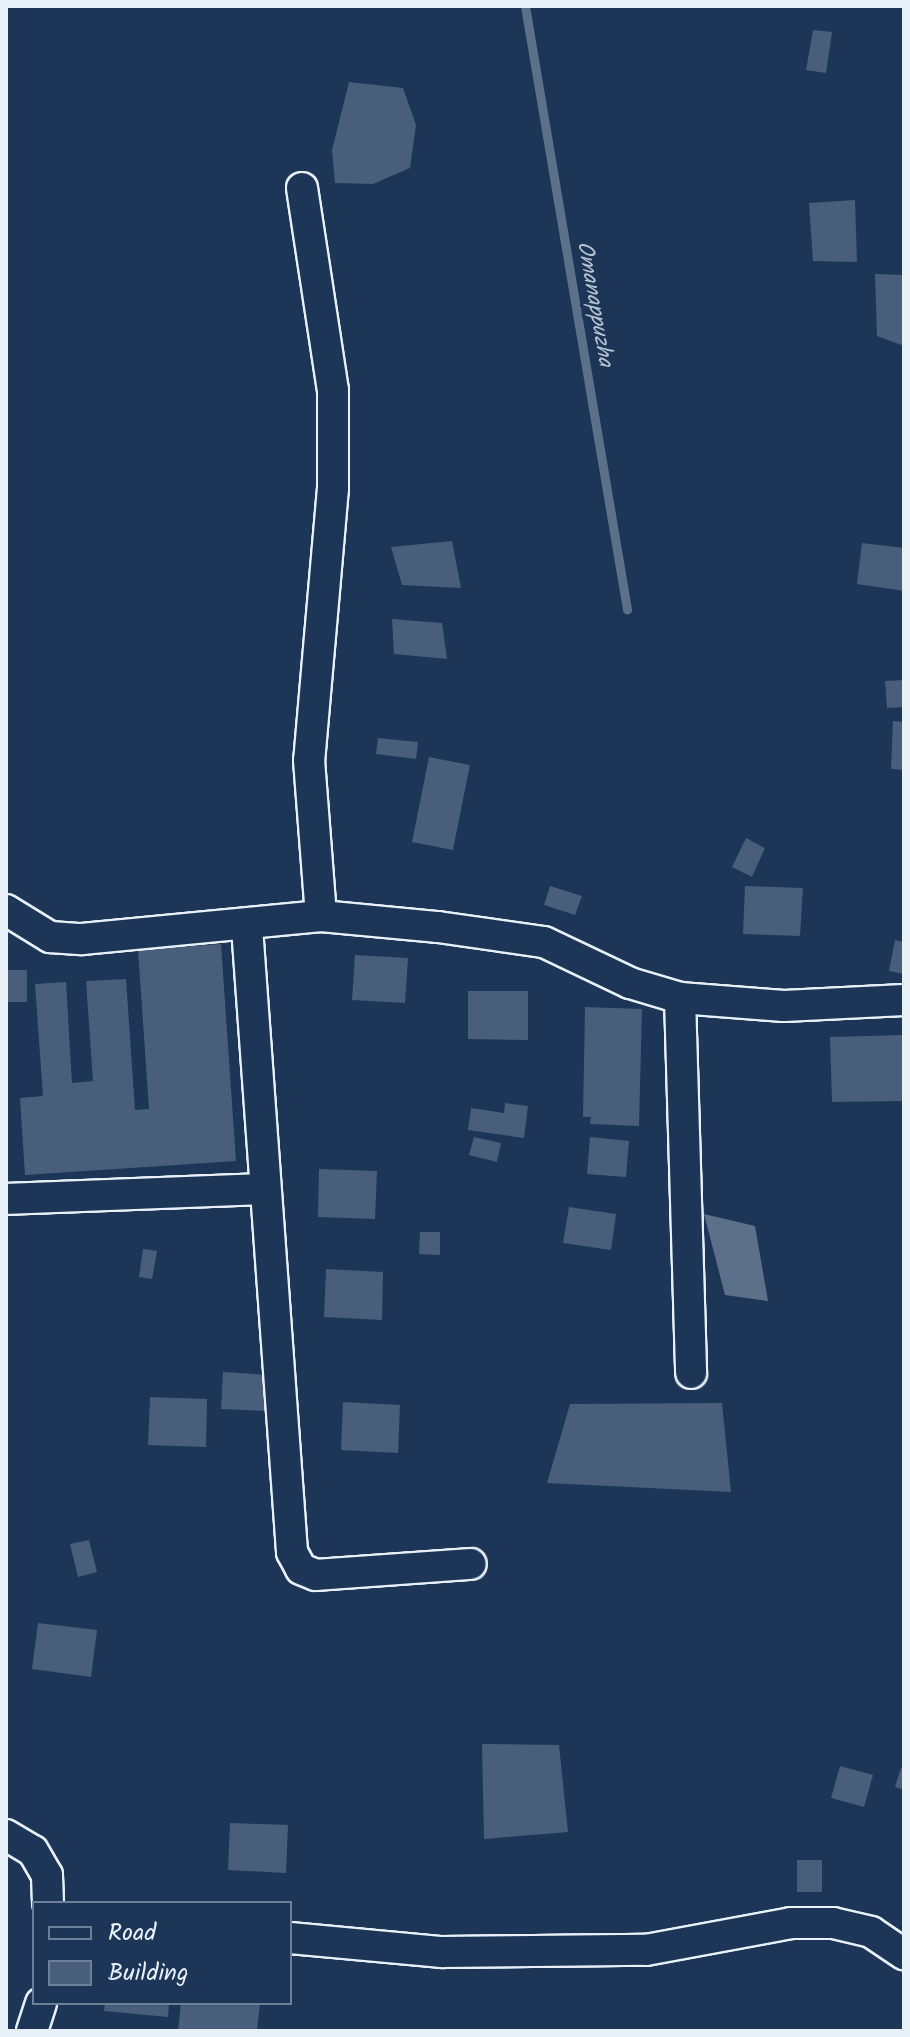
<!DOCTYPE html>
<style>
body{margin:0}
#map{position:relative;width:910px;height:2037px;overflow:hidden;background:#1d3557;font-family:Kalam,sans-serif}
div>[style]{position:absolute}
.water>*{inset:0;background:#5d7089}
.stream>*{height:9px;margin:-4.5px;padding:0 4.5px;transform-origin:4.5px;border-radius:4.5px;background:#5d7089}
.building>*{inset:0;background:#495e7a}
.roads{filter:drop-shadow(2px 0 #e8f1f8) drop-shadow(-2px 0 #e8f1f8) drop-shadow(0 2px #e8f1f8) drop-shadow(0 -2px #e8f1f8)}
.street>*{height:30px;margin:-15px;padding:0 15px;transform-origin:15px;border-radius:15px;background:#1d3557}
span{translate:-50% -50%;white-space:nowrap;text-align:center;line-height:1.15;-webkit-text-stroke:7px #1d3557;paint-order:stroke}
.water-label{font-size:22px;color:#b7c4d1;font-style:italic}
.frame{position:absolute;inset:0;border:8px solid #e8f1f8;pointer-events:none}
.legend{position:absolute;left:32px;top:1901px;width:260px;height:104px;box-sizing:border-box;background:#1d3557;border:2px solid #6e8097;margin:0;padding:10px 14px;list-style:none;font-size:24px;color:#e8f1f8}
.legend li{display:flex;align-items:center;gap:16px;height:40px}
.legend b{width:40px;border:2px solid #6e8097}
</style>
<div id="map">
<div class="water">
<div style="clip-path:polygon(704px 1214px,755px 1226px,768px 1301px,725px 1295px)"></div>
</div>
<div class="stream">
<div style="left:525px;top:6px;width:612px;rotate:80.4deg"></div>
</div>
<div class="building">
<div style="clip-path:polygon(813px 30px,832px 32px,826px 73px,806px 70px)"></div>
<div style="clip-path:polygon(349px 82px,403px 88px,416px 125px,410px 168px,373px 184px,335px 183px,332px 150px)"></div>
<div style="clip-path:polygon(855px 200px,857px 262px,813px 261px,809px 203px)"></div>
<div style="clip-path:polygon(875px 274px,904px 275px,904px 346px,877px 336px)"></div>
<div style="clip-path:polygon(452px 541px,461px 588px,402px 585px,391px 547px)"></div>
<div style="clip-path:polygon(862px 543px,904px 548px,904px 591px,857px 584px)"></div>
<div style="clip-path:polygon(392px 619px,442px 623px,447px 659px,394px 654px)"></div>
<div style="clip-path:polygon(904px 680px,904px 707px,887px 708px,885px 681px)"></div>
<div style="clip-path:polygon(893px 721px,904px 722px,904px 770px,891px 769px)"></div>
<div style="clip-path:polygon(378px 738px,418px 742px,416px 759px,376px 754px)"></div>
<div style="clip-path:polygon(429px 757px,470px 765px,453px 850px,412px 842px)"></div>
<div style="clip-path:polygon(746px 838px,765px 848px,752px 877px,732px 867px)"></div>
<div style="clip-path:polygon(550px 886px,582px 896px,575px 915px,544px 905px)"></div>
<div style="clip-path:polygon(745px 886px,803px 888px,800px 936px,743px 934px)"></div>
<div style="clip-path:polygon(895px 940px,904px 942px,904px 974px,889px 971px)"></div>
<div style="clip-path:polygon(221px 944px,236px 1161px,25px 1175px,20px 1098px,43px 1096px,35px 984px,66px 982px,72px 1083px,93px 1081px,86px 981px,126px 979px,135px 1110px,149px 1109px,138px 950px)"></div>
<div style="clip-path:polygon(355px 955px,408px 958px,405px 1003px,352px 1000px)"></div>
<div style="clip-path:polygon(6px 970px,27px 970px,27px 1002px,6px 1002px)"></div>
<div style="clip-path:polygon(468px 991px,528px 991px,528px 1040px,468px 1039px)"></div>
<div style="clip-path:polygon(585px 1007px,642px 1009px,639px 1126px,590px 1124px,591px 1117px,583px 1117px)"></div>
<div style="clip-path:polygon(904px 1035px,904px 1101px,832px 1102px,830px 1037px)"></div>
<div style="clip-path:polygon(505px 1103px,528px 1106px,524px 1138px,468px 1130px,471px 1108px,504px 1113px)"></div>
<div style="clip-path:polygon(474px 1137px,501px 1143px,497px 1162px,469px 1155px)"></div>
<div style="clip-path:polygon(590px 1137px,629px 1141px,626px 1177px,587px 1174px)"></div>
<div style="clip-path:polygon(319px 1169px,377px 1171px,375px 1219px,318px 1217px)"></div>
<div style="clip-path:polygon(569px 1207px,616px 1214px,611px 1250px,563px 1243px)"></div>
<div style="clip-path:polygon(420px 1232px,440px 1232px,440px 1255px,419px 1254px)"></div>
<div style="clip-path:polygon(143px 1249px,157px 1251px,152px 1279px,139px 1277px)"></div>
<div style="clip-path:polygon(326px 1269px,383px 1272px,382px 1320px,324px 1317px)"></div>
<div style="clip-path:polygon(223px 1372px,270px 1375px,268px 1411px,221px 1409px)"></div>
<div style="clip-path:polygon(150px 1397px,207px 1399px,206px 1447px,148px 1445px)"></div>
<div style="clip-path:polygon(343px 1402px,400px 1405px,398px 1453px,341px 1450px)"></div>
<div style="clip-path:polygon(722px 1403px,731px 1492px,547px 1483px,570px 1404px)"></div>
<div style="clip-path:polygon(89px 1540px,97px 1572px,78px 1577px,70px 1544px)"></div>
<div style="clip-path:polygon(38px 1623px,97px 1630px,91px 1677px,32px 1669px)"></div>
<div style="clip-path:polygon(482px 1744px,559px 1745px,568px 1832px,484px 1839px)"></div>
<div style="clip-path:polygon(840px 1766px,873px 1775px,864px 1807px,831px 1798px)"></div>
<div style="clip-path:polygon(901px 1768px,904px 1769px,904px 1790px,895px 1787px)"></div>
<div style="clip-path:polygon(230px 1823px,288px 1825px,286px 1873px,228px 1870px)"></div>
<div style="clip-path:polygon(797px 1860px,822px 1860px,822px 1892px,797px 1892px)"></div>
<div style="clip-path:polygon(105px 2003px,169px 2003px,168px 2017px,104px 2011px)"></div>
<div style="clip-path:polygon(181px 2003px,260px 2003px,257px 2031px,178px 2031px)"></div>
</div>
<div class="roads">
<div class="street">
<div style="left:302px;top:188px;width:204px;rotate:81.3deg"></div>
<div style="left:333px;top:390px;width:98px;rotate:90deg"></div>
<div style="left:333px;top:488px;width:273px;rotate:95deg"></div>
<div style="left:309px;top:760px;width:156px;rotate:85.6deg"></div>
<div style="left:6px;top:910px;width:52px;rotate:31.5deg"></div>
<div style="left:50px;top:937px;width:32px;rotate:4deg"></div>
<div style="left:82px;top:939px;width:240px;rotate:-5.5deg"></div>
<div style="left:321px;top:916px;width:118px;rotate:5.4deg"></div>
<div style="left:438px;top:927px;width:107px;rotate:8.1deg"></div>
<div style="left:544px;top:942px;width:95px;rotate:25.5deg"></div>
<div style="left:630px;top:983px;width:52px;rotate:16.7deg"></div>
<div style="left:680px;top:998px;width:104px;rotate:4.4deg"></div>
<div style="left:784px;top:1006px;width:120px;rotate:-2.9deg"></div>
<div style="left:247px;top:927px;width:627px;rotate:85.88deg"></div>
<div style="left:292px;top:1552px;width:19px;rotate:62deg"></div>
<div style="left:301px;top:1569px;width:16px;rotate:22deg"></div>
<div style="left:316px;top:1575px;width:155px;rotate:-4.1deg"></div>
<div style="left:680px;top:998px;width:375px;rotate:88.3deg"></div>
<div style="left:6px;top:1199px;width:256px;rotate:-2.2deg"></div>
<div style="left:6px;top:1835px;width:31px;rotate:31deg"></div>
<div style="left:33px;top:1851px;width:28px;rotate:60deg"></div>
<div style="left:47px;top:1875px;width:28px;rotate:88deg"></div>
<div style="left:290px;top:1938px;width:153px;rotate:5.3deg"></div>
<div style="left:442px;top:1952px;width:204px;rotate:-0.6deg"></div>
<div style="left:646px;top:1950px;width:147px;rotate:-10.5deg"></div>
<div style="left:791px;top:1923px;width:42px"></div>
<div style="left:833px;top:1923px;width:39px;rotate:13deg"></div>
<div style="left:871px;top:1932px;width:40px;rotate:34deg"></div>
<div style="left:32px;top:2031px;width:29px;rotate:-72deg"></div>
</div>
</div>
<div class="water-label">
<span style="left:594px;top:304px;rotate:80deg">Omanappuzha</span>
</div>
<div class="frame"></div>
<ul class="legend">
<li><b style="height:10px;background:#1d3557"></b>Road</li>
<li><b style="height:22px;background:#495e7a"></b>Building</li>
</ul>
</div>
